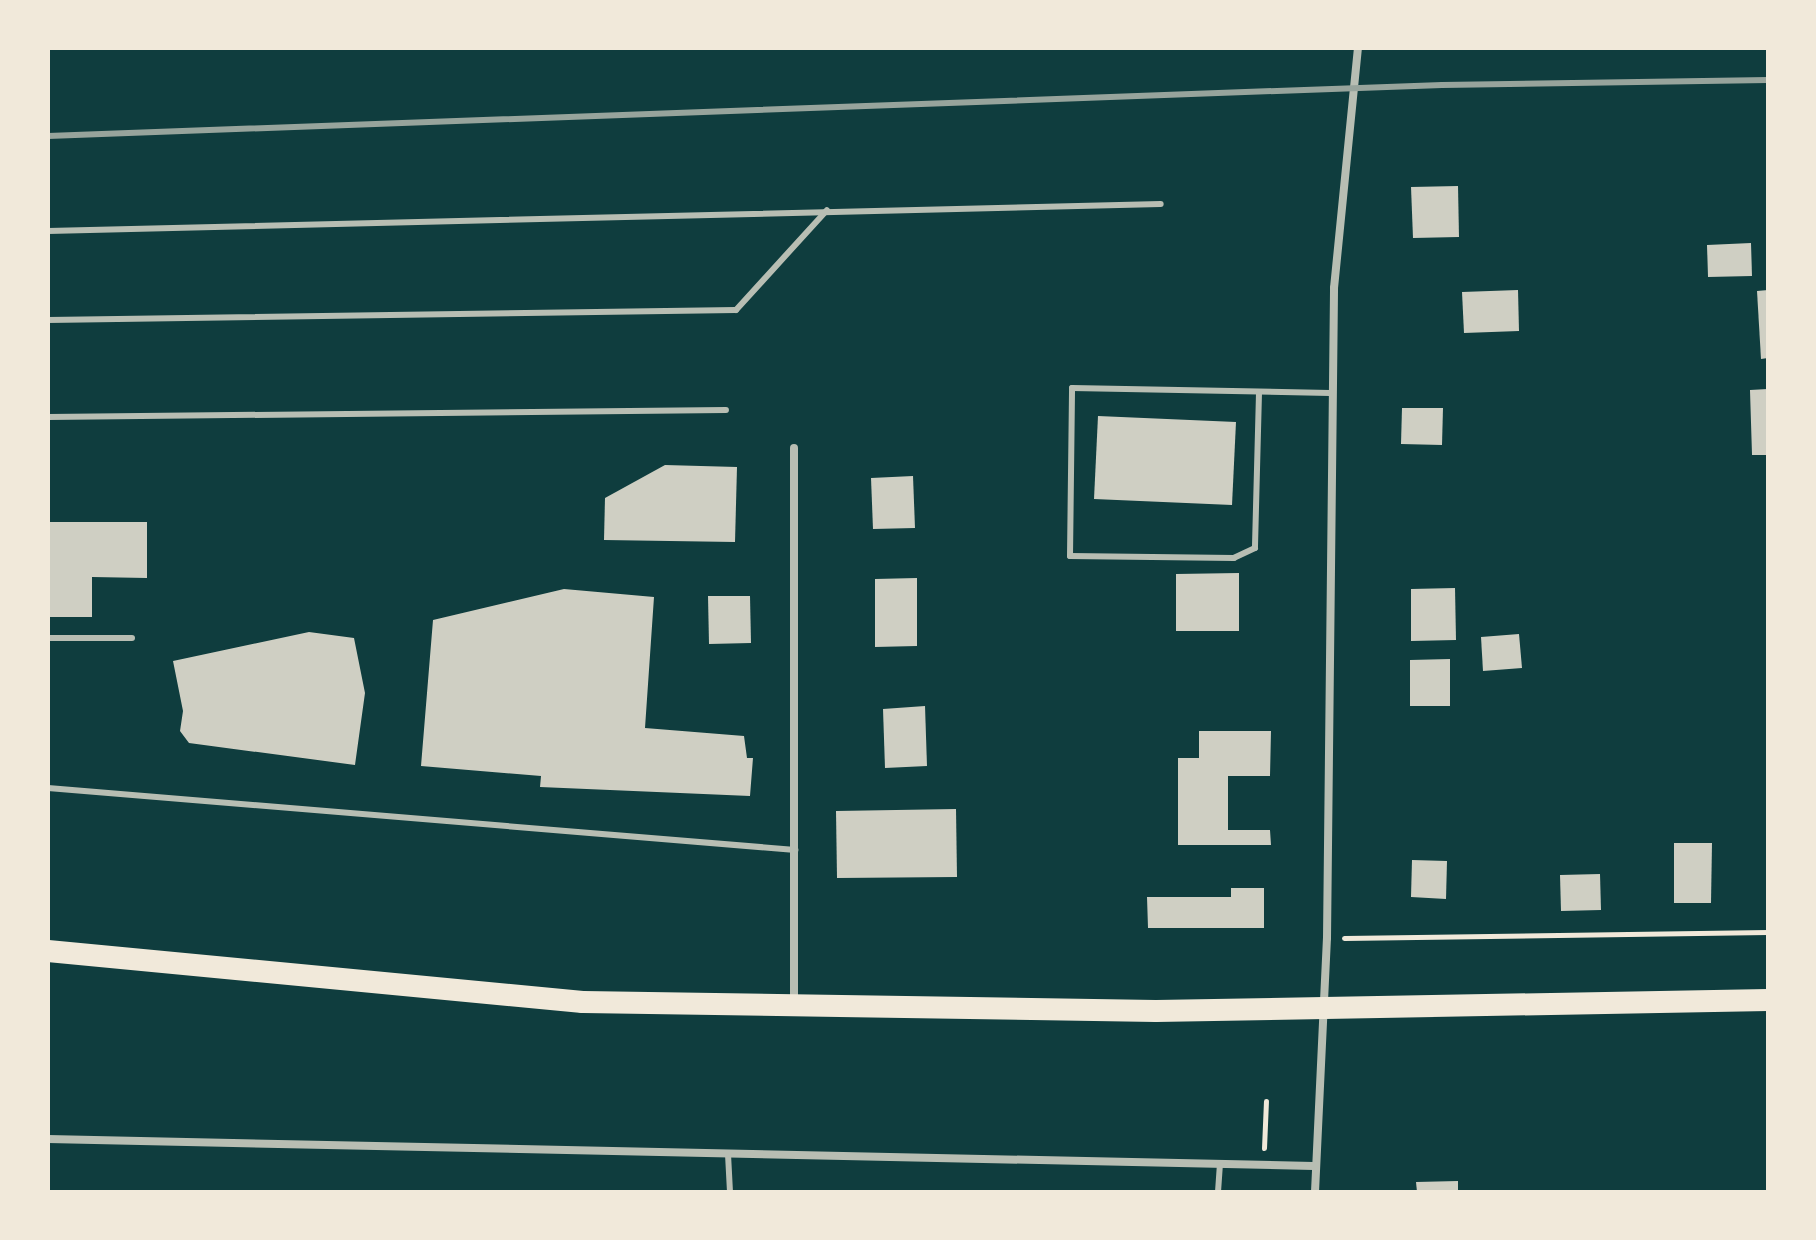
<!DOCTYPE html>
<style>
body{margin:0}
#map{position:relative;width:1816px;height:1240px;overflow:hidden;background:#0f3d3e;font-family:"Golos Text",sans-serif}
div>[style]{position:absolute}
.building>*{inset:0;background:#cfcfc3}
.path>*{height:5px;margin:-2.5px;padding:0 2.5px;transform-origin:2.5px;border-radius:2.5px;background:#f1e9da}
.service>*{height:6px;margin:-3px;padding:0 3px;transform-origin:3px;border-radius:3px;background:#b8beb3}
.minor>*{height:8px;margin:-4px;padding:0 4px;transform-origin:4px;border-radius:4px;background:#b8beb3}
.trunk>*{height:22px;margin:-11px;padding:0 11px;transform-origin:11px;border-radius:11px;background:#f1e9da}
.rail>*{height:6px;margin:-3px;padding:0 3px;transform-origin:3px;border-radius:3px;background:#97a49c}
span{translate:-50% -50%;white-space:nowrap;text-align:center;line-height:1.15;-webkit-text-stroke:7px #f1e9da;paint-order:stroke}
.frame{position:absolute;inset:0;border:50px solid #f1e9da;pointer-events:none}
</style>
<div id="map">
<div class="building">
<div style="clip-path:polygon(1458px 186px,1459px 237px,1413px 238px,1411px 187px)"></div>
<div style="clip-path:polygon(1751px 243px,1752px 276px,1708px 277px,1707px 245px)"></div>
<div style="clip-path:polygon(1518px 290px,1519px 331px,1464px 333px,1462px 292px)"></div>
<div style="clip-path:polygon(1768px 290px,1768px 358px,1761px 359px,1757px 291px)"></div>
<div style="clip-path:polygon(1768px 389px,1768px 455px,1752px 455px,1750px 390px)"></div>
<div style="clip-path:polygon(1402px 408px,1443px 408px,1442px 445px,1401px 444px)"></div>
<div style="clip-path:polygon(1098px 416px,1236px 422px,1232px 505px,1094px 499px)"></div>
<div style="clip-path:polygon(665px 465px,737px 467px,735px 542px,604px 540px,605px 498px)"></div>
<div style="clip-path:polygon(913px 476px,915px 528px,873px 529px,871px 478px)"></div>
<div style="clip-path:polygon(48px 522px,147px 522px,147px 578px,92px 577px,92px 617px,48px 617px)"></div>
<div style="clip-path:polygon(1239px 573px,1239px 631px,1176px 631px,1176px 574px)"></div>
<div style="clip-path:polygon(917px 578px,917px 646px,875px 647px,875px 579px)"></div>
<div style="clip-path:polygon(1455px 588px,1456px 640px,1411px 641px,1411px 589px)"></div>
<div style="clip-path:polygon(564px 589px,654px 597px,645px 728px,744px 736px,747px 758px,753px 758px,750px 796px,540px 787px,541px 776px,421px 766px,433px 620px)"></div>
<div style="clip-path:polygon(708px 596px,750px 596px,751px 643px,709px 644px)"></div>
<div style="clip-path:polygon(309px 632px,354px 638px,365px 693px,355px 765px,189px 743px,180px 731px,183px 711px,173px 661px)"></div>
<div style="clip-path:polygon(1519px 634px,1522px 668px,1483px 671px,1481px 637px)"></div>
<div style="clip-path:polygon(1450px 659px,1450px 706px,1410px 706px,1410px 660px)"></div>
<div style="clip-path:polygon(925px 706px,927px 766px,885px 768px,883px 709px)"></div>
<div style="clip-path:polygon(1199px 731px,1271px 731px,1270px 776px,1228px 776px,1228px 830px,1270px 830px,1271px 845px,1178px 845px,1178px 758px,1199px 758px)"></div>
<div style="clip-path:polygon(956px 809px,957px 877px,837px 878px,836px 811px)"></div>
<div style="clip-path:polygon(1674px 843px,1712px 843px,1711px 903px,1674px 903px)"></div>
<div style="clip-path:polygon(1412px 860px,1447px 861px,1446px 899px,1411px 897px)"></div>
<div style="clip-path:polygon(1600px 874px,1601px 910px,1561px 911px,1560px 875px)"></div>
<div style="clip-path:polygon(1231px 888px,1264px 888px,1264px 928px,1148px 928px,1147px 897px,1231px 897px)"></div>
<div style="clip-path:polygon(1458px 1181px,1458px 1192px,1417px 1192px,1416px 1182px)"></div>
</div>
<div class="path">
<div style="left:1344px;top:938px;width:424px;rotate:-0.8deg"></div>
<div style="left:1264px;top:1148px;width:47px;rotate:-87.6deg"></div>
</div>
<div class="service">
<div style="left:48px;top:231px;width:1113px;rotate:-1.39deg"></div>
<div style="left:48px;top:320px;width:688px;rotate:-0.83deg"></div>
<div style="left:736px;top:310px;width:135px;rotate:-47.7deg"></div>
<div style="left:1259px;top:393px;width:155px;rotate:91.5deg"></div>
<div style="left:1255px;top:548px;width:23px;rotate:155deg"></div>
<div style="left:1234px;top:558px;width:164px;rotate:-179.3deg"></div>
<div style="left:1070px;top:556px;width:168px;rotate:-89.3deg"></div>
<div style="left:1072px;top:388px;width:258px;rotate:1.1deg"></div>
<div style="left:48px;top:417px;width:678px;rotate:-0.59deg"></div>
<div style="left:48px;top:638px;width:84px"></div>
<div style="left:48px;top:788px;width:750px;rotate:4.74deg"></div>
<div style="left:728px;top:1154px;width:38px;rotate:87deg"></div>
<div style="left:1218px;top:1192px;width:28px;rotate:-86deg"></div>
</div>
<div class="minor">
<div style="left:794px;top:448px;width:554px;rotate:90deg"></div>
<div style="left:48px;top:1139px;width:1266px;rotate:1.22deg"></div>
<div style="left:1315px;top:1192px;width:254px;rotate:-87.3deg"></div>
<div style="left:1327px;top:938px;width:650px;rotate:-89.38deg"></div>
<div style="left:1334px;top:288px;width:241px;rotate:-84.3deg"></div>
</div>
<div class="trunk">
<div style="left:48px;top:951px;width:537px;rotate:5.45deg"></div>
<div style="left:583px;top:1002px;width:573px;rotate:0.9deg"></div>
<div style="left:1156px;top:1011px;width:612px;rotate:-1.03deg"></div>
</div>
<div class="rail">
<div style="left:48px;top:136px;width:1395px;rotate:-2.1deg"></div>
<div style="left:1442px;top:85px;width:326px;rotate:-0.9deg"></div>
</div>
<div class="frame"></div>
</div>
